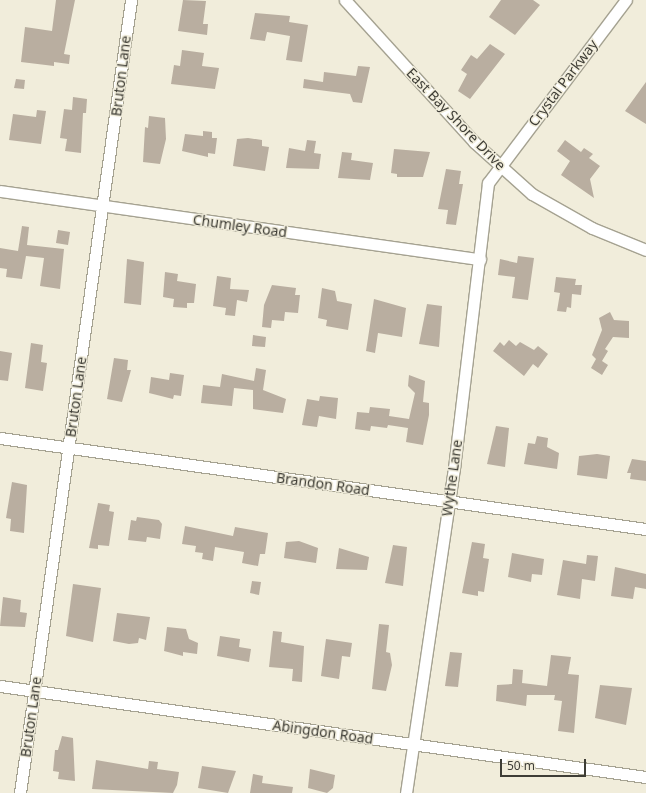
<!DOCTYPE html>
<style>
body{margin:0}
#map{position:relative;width:646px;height:793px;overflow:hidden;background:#f1eddb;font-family:"Noto Sans",sans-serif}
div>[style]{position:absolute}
.building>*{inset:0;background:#b9aea0}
.roads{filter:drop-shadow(1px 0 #a5a291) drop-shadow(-1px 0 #a5a291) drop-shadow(0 1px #a5a291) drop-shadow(0 -1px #a5a291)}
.street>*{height:11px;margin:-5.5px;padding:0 5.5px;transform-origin:5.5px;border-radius:5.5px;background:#fff}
span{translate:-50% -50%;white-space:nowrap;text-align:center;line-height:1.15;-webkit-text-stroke:3px #f1eddb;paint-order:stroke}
.street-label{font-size:14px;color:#3e3d36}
.scale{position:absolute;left:500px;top:759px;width:86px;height:18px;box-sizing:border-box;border:2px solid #3e3d36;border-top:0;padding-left:5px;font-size:12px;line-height:14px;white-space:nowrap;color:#3e3d36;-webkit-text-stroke:3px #f1eddb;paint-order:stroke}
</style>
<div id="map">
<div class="building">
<div style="clip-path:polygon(56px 0,75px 0,64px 54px,70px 55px,69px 64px,54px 62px,54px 66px,21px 62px,25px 27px,52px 31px)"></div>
<div style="clip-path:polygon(183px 0,206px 1px,203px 24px,208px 24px,207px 35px,178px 31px)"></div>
<div style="clip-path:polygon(501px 0,533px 0,540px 5px,515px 35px,489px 17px)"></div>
<div style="clip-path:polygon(255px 13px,290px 16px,289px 22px,308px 25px,302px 62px,286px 60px,290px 36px,267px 32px,265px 41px,250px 39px)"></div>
<div style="clip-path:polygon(490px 44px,505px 54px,470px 99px,458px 91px,467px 74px,461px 70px,471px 55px,477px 59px)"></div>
<div style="clip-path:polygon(182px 50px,204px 53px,202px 66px,219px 68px,215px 89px,171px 84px,174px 65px,180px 66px)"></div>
<div style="clip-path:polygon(358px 66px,370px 67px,362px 103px,353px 102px,350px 94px,303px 88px,304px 79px,323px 82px,324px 72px,356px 76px)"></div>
<div style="clip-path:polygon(16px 79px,25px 80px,24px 89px,14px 88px)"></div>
<div style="clip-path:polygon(646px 82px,646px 124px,625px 111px)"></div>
<div style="clip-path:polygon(73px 97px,87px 99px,86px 113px,83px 113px,81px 153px,65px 151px,67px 139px,60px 138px,64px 109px,72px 110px)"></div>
<div style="clip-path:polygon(37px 110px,46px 111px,41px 144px,9px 140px,13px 114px,36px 117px)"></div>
<div style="clip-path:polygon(149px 116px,165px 118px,166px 139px,160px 164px,143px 162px,145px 127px,148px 128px)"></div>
<div style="clip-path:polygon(203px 131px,212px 132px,212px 138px,217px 138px,215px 154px,208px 153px,208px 157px,182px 151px,185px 134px,203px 136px)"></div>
<div style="clip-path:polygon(248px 138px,262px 140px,262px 146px,269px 147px,265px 171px,233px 166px,237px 139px)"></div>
<div style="clip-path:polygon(307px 140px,316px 141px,314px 153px,321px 154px,319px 169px,286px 168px,289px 148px,305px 151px)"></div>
<div style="clip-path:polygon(565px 140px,581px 152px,584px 148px,593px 154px,589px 158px,600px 166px,590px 179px,594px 198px,561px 175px,570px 161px,557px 151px)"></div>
<div style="clip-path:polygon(394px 149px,430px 152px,423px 177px,397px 177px,397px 174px,391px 173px)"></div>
<div style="clip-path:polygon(342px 152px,352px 153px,351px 160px,373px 163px,370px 180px,338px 178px)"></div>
<div style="clip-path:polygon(446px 169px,461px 171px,459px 184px,463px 184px,456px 225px,446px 224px,448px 210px,438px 209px)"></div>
<div style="clip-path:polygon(22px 226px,29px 227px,27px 245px,64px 249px,60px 289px,40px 286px,44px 258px,26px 256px,22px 279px,6px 277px,7px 269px,0 268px,0 248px,18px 251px)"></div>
<div style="clip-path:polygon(58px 230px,70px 232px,68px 245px,56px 243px)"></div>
<div style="clip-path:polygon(518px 256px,534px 258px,528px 300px,512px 298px,515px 277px,498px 275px,500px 259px,517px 263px)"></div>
<div style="clip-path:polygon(127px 259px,144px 262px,141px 305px,124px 303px)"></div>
<div style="clip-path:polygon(165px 272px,178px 274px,177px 281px,196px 284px,194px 303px,187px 303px,187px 308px,173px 307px,174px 299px,163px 297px)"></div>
<div style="clip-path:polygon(217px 276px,231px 278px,230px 289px,249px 290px,247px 302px,237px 300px,235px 316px,225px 315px,226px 308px,213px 306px)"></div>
<div style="clip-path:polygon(556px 277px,576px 279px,575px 285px,582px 285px,581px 295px,572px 294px,571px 308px,567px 307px,566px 312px,557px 311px,560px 293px,554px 292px)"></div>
<div style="clip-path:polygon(272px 285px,296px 288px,295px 295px,300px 295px,298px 313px,285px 312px,284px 321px,272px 320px,271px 328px,262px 327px,264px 305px)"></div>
<div style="clip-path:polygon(322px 288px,335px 291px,337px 301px,352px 304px,348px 330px,326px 326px,327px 320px,318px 318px)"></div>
<div style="clip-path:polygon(374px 299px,406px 308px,402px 337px,378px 333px,375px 353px,366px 351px)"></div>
<div style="clip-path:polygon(427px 304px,442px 306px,439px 347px,419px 344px)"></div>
<div style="clip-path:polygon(610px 312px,614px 320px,629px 321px,629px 338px,613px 337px,605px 349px,608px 351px,602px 361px,608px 365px,602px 375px,591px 368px,596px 359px,592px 355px,602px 330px,599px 318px)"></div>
<div style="clip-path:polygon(253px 335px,266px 337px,265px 347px,252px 346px)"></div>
<div style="clip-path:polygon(509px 340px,516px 346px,520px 342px,534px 350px,538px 346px,548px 354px,538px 368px,533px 364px,524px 376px,493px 351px,500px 342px,504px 346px)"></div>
<div style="clip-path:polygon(31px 343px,43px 345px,41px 362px,47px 363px,43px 391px,25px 388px)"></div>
<div style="clip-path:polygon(0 351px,12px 353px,8px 381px,0 380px)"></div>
<div style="clip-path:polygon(114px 358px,128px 360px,127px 370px,131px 370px,122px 402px,107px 399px)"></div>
<div style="clip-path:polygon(256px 368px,266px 370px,263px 390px,286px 399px,283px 413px,253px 409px,253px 390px,234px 388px,232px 406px,201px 403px,203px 385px,220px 387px,222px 374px,254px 381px)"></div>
<div style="clip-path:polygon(170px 373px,184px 375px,181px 396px,174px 395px,173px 399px,149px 393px,151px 377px,169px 380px)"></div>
<div style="clip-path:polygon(409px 375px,425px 381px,423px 402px,429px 403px,429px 415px,423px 445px,406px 442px,408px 428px,388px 425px,387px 428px,371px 426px,370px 431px,355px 429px,357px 412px,369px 413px,370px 407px,390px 409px,389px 416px,409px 419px,415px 393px,408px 386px)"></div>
<div style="clip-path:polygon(320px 396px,338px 398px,336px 419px,319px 416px,317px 427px,302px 425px,307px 399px,319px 401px)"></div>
<div style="clip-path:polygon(496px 426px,509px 428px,505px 467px,487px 464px)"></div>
<div style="clip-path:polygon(537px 436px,548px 438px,547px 447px,559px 453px,557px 469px,524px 464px,528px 443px,535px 444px)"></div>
<div style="clip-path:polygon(597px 454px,610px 456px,607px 479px,577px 475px,579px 456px)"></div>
<div style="clip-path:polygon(632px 459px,646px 461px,646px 481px,630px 479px,631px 473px,627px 473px)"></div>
<div style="clip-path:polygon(12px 482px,27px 485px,24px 533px,10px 531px,11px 519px,6px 518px)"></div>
<div style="clip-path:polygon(98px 503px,110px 505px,109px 511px,114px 512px,109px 546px,98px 545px,98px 549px,89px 548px)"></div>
<div style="clip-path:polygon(137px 517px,159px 520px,162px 524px,160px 539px,147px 537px,146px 542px,128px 540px,131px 520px,136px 521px)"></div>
<div style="clip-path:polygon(185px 526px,233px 536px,235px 527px,268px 533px,265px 554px,260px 554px,258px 566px,242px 563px,244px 552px,215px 547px,213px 561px,202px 559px,203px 553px,195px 552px,196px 546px,182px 544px)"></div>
<div style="clip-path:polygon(299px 541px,318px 548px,316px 563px,284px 558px,286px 542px)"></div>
<div style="clip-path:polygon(472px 542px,485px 544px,483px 558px,489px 559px,484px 592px,478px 591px,478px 596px,462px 593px)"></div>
<div style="clip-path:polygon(393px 545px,407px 547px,403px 586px,385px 583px)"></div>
<div style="clip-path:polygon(339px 548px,369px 557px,367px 570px,336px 569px)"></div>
<div style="clip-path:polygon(512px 553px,544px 559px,542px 575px,532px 574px,531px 582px,508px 577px)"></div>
<div style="clip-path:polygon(587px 555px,598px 556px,595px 581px,582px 579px,580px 599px,557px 595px,563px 560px,586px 564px)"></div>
<div style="clip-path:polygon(615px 567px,646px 574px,646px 589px,635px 587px,633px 599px,611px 596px)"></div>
<div style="clip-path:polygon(252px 581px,261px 582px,259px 595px,250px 593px)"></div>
<div style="clip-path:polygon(73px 584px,101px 588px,93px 642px,66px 636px)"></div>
<div style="clip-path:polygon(3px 597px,21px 600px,20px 612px,27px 613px,25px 627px,0 626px)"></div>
<div style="clip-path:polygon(117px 613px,150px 617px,146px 640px,139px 638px,138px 643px,129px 644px,113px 641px)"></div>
<div style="clip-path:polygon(379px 624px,389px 625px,386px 652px,390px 653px,392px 665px,386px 691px,372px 689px)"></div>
<div style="clip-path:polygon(167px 627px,186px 629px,189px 639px,198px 643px,197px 654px,183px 652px,183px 656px,164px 651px)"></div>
<div style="clip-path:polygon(273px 631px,282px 632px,281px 642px,304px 646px,302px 682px,292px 681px,293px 669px,269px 667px)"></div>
<div style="clip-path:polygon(220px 636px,240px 639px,239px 647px,251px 649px,249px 662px,217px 656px)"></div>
<div style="clip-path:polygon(326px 639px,352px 643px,350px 657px,342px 656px,339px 679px,321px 676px)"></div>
<div style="clip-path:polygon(450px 652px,462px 653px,458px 687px,445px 686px)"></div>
<div style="clip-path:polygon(551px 655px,571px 657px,568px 674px,579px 675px,574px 733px,558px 731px,562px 701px,554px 700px,555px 695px,527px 695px,526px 706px,496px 701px,497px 685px,512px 684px,513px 669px,523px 670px,522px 683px,547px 686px)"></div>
<div style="clip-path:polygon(600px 685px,632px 688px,626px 725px,595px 718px)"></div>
<div style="clip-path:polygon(62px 736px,73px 738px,75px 781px,58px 779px,59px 772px,53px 771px,55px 750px,58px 750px)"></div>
<div style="clip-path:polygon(96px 760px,148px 769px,149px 761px,158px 762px,157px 769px,179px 772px,177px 785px,173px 793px,92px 789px)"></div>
<div style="clip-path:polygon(202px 766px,236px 771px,228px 793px,198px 788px)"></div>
<div style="clip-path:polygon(310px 769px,335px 775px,333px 788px,327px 793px,308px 788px)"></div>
<div style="clip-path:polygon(253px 774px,263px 776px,262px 783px,293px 787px,292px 793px,250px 793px)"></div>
</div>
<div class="roads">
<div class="street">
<div style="left:345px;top:0;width:192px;rotate:47.7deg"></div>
<div style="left:474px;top:142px;width:78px;rotate:41.9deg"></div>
<div style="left:532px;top:194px;width:69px;rotate:29.5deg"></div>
<div style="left:592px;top:228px;width:58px;rotate:22.2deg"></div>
<div style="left:0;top:191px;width:485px;rotate:8.1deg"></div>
<div style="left:0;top:438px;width:652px;rotate:8.02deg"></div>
<div style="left:0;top:686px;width:652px;rotate:8.02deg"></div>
<div style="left:20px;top:793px;width:801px;rotate:-82.03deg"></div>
<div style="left:406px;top:793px;width:329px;rotate:-81.6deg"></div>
<div style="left:454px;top:468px;width:287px;rotate:-83.2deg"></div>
<div style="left:488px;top:183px;width:229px;rotate:-53deg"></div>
</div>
</div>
<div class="street-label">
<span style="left:121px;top:76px;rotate:-83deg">Bruton Lane</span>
<span style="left:563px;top:83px;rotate:-53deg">Crystal Parkway</span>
<span style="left:456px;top:119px;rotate:46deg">East Bay Shore Drive</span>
<span style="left:240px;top:226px;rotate:8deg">Chumley Road</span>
<span style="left:76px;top:397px;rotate:-82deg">Bruton Lane</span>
<span style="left:452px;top:478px;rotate:-82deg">Wythe Lane</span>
<span style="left:323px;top:484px;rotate:8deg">Brandon Road</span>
<span style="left:31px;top:717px;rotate:-82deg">Bruton Lane</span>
<span style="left:323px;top:732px;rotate:8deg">Abingdon Road</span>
</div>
<div class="scale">50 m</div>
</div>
